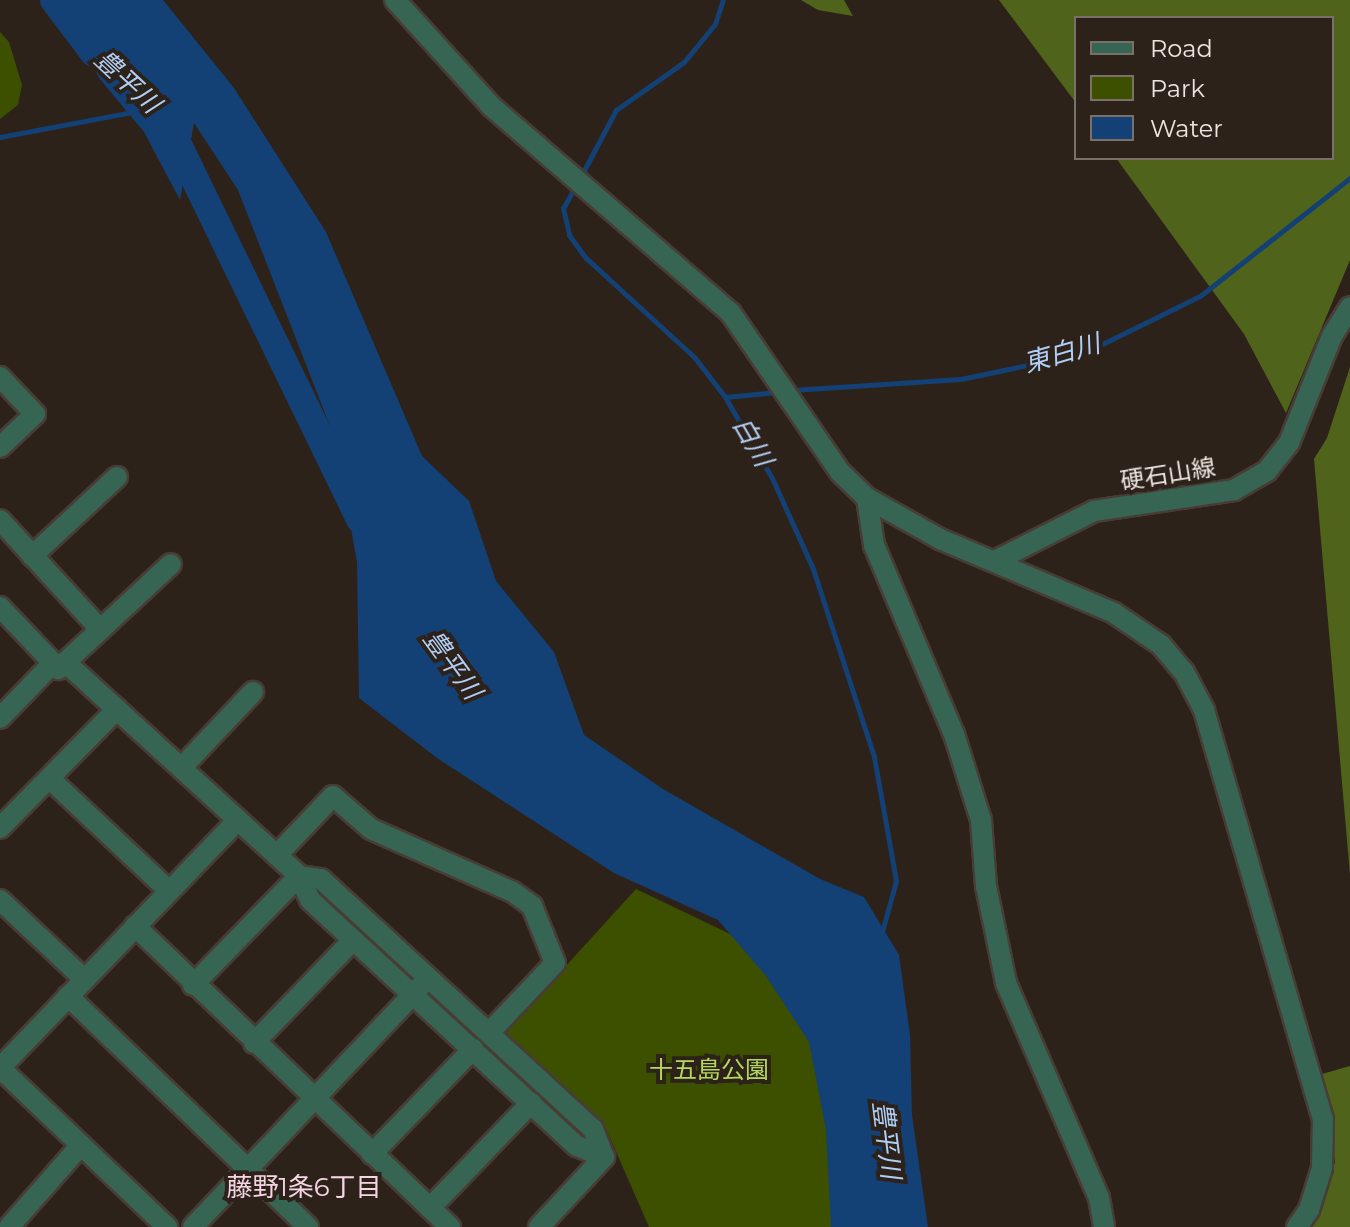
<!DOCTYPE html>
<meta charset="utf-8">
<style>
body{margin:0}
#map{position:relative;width:1350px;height:1227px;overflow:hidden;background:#2d221a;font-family:Montserrat,"Noto Sans JP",sans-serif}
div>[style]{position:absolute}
.green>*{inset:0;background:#3c5000}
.forest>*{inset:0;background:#4f641a}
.water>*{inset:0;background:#134075}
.stream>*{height:5px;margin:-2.5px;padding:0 2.5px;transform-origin:2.5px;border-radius:2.5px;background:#134075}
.river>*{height:28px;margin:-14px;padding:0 14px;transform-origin:14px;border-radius:14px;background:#134075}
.roads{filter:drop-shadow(2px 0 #483d36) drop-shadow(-2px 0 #483d36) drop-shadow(0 2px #483d36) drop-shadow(0 -2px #483d36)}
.minor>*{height:20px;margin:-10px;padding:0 10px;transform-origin:10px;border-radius:10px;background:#376554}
span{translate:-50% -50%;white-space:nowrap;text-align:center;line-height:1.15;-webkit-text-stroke:8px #2d221a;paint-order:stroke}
.street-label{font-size:24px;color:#ece4df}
.park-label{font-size:24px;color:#b2d95c}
.water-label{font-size:26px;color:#b1cff6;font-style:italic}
.neighbourhood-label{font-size:26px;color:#f5d5e4}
.legend{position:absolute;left:1074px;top:16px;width:260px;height:144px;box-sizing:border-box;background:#2d221a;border:2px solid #797069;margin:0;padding:10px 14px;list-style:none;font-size:24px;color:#ece4df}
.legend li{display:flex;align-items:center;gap:16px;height:40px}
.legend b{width:40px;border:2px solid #797069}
</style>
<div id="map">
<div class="green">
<div style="clip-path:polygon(0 32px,9px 42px,22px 85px,18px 105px,0 119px)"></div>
<div style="clip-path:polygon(636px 889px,730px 934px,794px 982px,830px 1040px,843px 1227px,649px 1227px,607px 1131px,503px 1035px)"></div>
</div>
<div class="forest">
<div style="clip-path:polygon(801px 0,844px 0,853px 16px,818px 10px)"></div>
<div style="clip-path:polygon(999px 0,1350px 0,1350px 260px,1286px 413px,1244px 334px,1116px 158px,1332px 158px,1332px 18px,1076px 18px,1076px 103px)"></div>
<div style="clip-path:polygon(1350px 367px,1350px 875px,1314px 459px,1327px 438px)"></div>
<div style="clip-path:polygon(1350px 1066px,1350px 1227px,1310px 1227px,1335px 1162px,1322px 1074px)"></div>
</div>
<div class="water">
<div style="clip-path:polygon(59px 0,163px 0,234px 88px,326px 232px,422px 456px,469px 501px,496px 581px,554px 652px,584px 735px,663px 789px,820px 879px,864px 897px,899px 955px,910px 1035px,912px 1115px,928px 1227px,831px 1227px,826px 1130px,809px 1042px,766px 976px,718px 920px,614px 873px,437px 758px,359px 698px,357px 562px,335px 439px,238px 190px,194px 123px,180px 200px,144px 132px,99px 78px)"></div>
</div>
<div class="stream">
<div style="left:0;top:137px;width:134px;rotate:-10.7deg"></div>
<div style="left:581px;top:176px;width:75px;rotate:-62.1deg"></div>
<div style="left:616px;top:110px;width:83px;rotate:-35.2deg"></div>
<div style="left:684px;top:62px;width:49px;rotate:-50.8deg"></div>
<div style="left:715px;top:24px;width:25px;rotate:-72deg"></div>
<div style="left:576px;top:185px;width:26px;rotate:119deg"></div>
<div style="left:563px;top:208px;width:28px;rotate:77deg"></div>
<div style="left:569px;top:235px;width:29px;rotate:54deg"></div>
<div style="left:586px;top:258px;width:148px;rotate:42.5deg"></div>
<div style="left:695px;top:358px;width:49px;rotate:52.4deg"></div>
<div style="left:725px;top:397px;width:94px;rotate:59.9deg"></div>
<div style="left:772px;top:478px;width:100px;rotate:65.7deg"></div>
<div style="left:813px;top:569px;width:198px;rotate:72deg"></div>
<div style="left:874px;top:757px;width:126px;rotate:79.9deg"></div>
<div style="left:896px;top:881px;width:53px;rotate:105.4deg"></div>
<div style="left:792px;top:390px;width:169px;rotate:-3.7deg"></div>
<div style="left:961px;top:379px;width:126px;rotate:-11.9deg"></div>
<div style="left:1084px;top:353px;width:129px;rotate:-26.2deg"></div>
<div style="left:1200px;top:296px;width:191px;rotate:-38.2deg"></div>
<div style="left:725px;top:397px;width:53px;rotate:-5.4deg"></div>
</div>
<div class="river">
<div style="left:54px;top:0;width:66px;rotate:53deg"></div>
<div style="left:170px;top:128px;width:435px;rotate:64.1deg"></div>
</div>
<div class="roads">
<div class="minor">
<div style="left:395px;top:0;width:143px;rotate:47.8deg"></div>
<div style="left:491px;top:106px;width:316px;rotate:40.8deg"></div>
<div style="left:730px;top:312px;width:194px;rotate:55.5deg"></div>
<div style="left:840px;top:472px;width:37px;rotate:44deg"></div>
<div style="left:867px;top:498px;width:84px;rotate:29.3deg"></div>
<div style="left:940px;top:539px;width:189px;rotate:23deg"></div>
<div style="left:1114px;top:613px;width:57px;rotate:34.2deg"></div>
<div style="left:1161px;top:645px;width:35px;rotate:50deg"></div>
<div style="left:1184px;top:672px;width:43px;rotate:62.2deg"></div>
<div style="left:1204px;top:710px;width:426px;rotate:73.8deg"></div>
<div style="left:1323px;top:1119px;width:49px;rotate:91.2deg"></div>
<div style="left:1322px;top:1168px;width:44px;rotate:107.2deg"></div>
<div style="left:1309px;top:1210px;width:21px;rotate:125deg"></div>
<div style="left:0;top:377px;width:51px;rotate:46.6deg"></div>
<div style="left:35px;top:414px;width:48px;rotate:136.7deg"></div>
<div style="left:867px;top:498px;width:48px;rotate:81.5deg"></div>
<div style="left:874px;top:545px;width:205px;rotate:67.1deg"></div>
<div style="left:954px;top:734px;width:90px;rotate:72.6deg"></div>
<div style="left:981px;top:820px;width:66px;rotate:85.7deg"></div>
<div style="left:986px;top:886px;width:99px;rotate:78.3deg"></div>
<div style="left:1006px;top:983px;width:234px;rotate:66.6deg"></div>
<div style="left:1099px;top:1198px;width:29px;rotate:80deg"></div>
<div style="left:0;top:520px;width:148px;rotate:47.5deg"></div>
<div style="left:32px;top:556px;width:116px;rotate:-42.9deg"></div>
<div style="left:995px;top:561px;width:111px;rotate:-26.8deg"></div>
<div style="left:1094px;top:511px;width:142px;rotate:-8.5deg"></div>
<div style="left:1234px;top:490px;width:38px;rotate:-30deg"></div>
<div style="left:1267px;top:471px;width:36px;rotate:-52deg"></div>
<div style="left:1289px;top:443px;width:115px;rotate:-68.1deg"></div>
<div style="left:1332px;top:336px;width:34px;rotate:-58deg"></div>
<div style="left:0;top:607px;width:77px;rotate:46.6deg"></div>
<div style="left:65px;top:662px;width:317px;rotate:42.4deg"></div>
<div style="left:299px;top:876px;width:26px;rotate:65deg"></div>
<div style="left:310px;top:900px;width:363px;rotate:42.7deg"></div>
<div style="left:577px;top:1146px;width:29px;rotate:22deg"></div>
<div style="left:0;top:718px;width:76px;rotate:-46.1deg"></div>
<div style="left:53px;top:663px;width:8px;rotate:50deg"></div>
<div style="left:58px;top:669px;width:154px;rotate:-42.9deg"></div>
<div style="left:183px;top:766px;width:102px;rotate:-46.6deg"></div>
<div style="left:51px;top:780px;width:162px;rotate:43.2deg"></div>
<div style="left:0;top:828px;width:167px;rotate:-45.5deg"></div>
<div style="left:277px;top:855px;width:81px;rotate:-46.5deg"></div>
<div style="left:333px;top:796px;width:50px;rotate:41deg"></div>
<div style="left:371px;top:829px;width:155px;rotate:23.9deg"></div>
<div style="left:513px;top:892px;width:24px;rotate:36deg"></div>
<div style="left:532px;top:906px;width:61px;rotate:68deg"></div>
<div style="left:555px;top:963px;width:96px;rotate:133.3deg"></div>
<div style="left:299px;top:876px;width:22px;rotate:8deg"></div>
<div style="left:321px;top:879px;width:369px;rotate:42.6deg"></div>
<div style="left:593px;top:1129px;width:30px;rotate:69deg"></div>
<div style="left:0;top:900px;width:115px;rotate:43.2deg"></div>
<div style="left:135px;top:926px;width:436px;rotate:43.7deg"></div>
<div style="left:193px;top:985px;width:152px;rotate:-45.8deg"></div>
<div style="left:68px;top:996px;width:333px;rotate:43.9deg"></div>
<div style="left:254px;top:1043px;width:143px;rotate:-46.1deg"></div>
<div style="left:0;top:1068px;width:344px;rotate:-46.2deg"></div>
<div style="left:0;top:1068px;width:231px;rotate:43.6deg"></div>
<div style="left:372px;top:1154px;width:146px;rotate:-46.1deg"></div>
<div style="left:430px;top:1208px;width:146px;rotate:-46.1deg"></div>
<div style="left:9px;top:1227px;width:109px;rotate:-48.7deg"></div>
<div style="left:193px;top:1227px;width:330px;rotate:-46.6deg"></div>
<div style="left:539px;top:1227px;width:96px;rotate:-47.1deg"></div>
</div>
</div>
<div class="street-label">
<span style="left:1168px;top:474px;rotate:-9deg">硬石山線</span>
</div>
<div class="park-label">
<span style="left:709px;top:1070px">十五島公園</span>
</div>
<div class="water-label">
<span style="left:127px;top:82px;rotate:43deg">豊平川</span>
<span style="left:1062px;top:354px;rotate:-16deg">東白川</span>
<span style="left:752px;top:442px;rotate:60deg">白川</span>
<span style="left:452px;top:665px;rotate:54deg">豊平川</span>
<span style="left:886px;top:1140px;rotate:83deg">豊平川</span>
</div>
<div class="neighbourhood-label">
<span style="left:304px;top:1188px">藤野1条6丁目</span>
</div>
<ul class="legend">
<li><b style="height:10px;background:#376554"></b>Road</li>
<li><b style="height:22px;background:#3c5000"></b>Park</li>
<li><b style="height:22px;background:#134075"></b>Water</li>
</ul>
</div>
